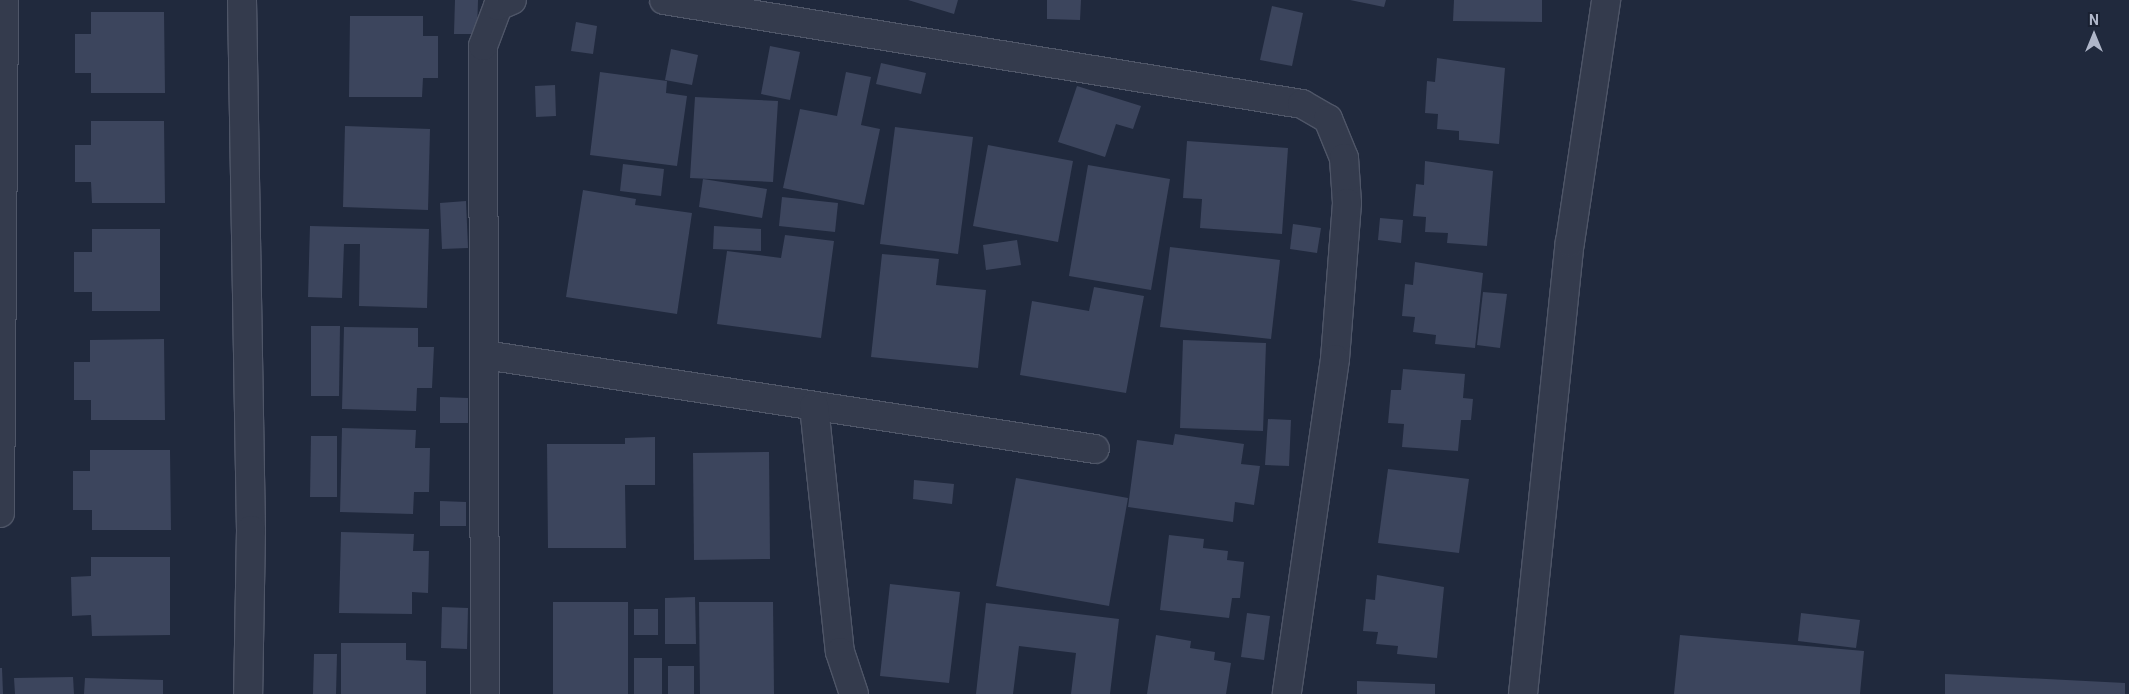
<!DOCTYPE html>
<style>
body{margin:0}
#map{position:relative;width:2129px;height:694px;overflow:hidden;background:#20293d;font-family:Roboto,sans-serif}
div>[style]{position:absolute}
.building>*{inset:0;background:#3c455d}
.roads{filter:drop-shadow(1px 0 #4f5668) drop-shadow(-1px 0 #4f5668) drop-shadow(0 1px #4f5668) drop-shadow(0 -1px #4f5668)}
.minor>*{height:28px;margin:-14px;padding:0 14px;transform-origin:14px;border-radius:14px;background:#343b4d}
span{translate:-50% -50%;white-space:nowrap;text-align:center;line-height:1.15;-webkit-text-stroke:4.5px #192031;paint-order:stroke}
.north{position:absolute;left:2069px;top:10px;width:50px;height:50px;-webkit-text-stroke:4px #192031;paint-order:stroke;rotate:0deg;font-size:14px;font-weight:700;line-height:20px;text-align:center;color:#afb6c9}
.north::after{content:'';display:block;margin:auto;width:18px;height:22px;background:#afb6c9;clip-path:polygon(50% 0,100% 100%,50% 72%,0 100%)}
</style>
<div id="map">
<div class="building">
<div style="clip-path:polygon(455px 0,478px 0,477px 34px,454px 34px)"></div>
<div style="clip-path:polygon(908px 0,958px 0,954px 14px)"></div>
<div style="clip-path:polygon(1047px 0,1081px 0,1080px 20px,1047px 19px)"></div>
<div style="clip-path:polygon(1350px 0,1386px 0,1384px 7px)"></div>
<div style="clip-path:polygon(1454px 0,1542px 0,1542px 22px,1453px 21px)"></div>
<div style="clip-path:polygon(1272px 6px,1303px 13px,1292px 66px,1260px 60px)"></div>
<div style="clip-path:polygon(91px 12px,164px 12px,165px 93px,91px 93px,91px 73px,75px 73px,75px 34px,91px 34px)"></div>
<div style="clip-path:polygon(350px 16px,423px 16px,423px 36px,438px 36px,438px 78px,423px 78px,422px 97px,349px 97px)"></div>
<div style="clip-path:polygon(576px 22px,597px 26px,593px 54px,571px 51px)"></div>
<div style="clip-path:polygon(770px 46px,800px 52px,790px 100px,761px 94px)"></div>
<div style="clip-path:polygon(671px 49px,698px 55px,692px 85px,665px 80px)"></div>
<div style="clip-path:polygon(1437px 58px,1505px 68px,1499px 144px,1459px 140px,1459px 131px,1437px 129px,1438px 114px,1425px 113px,1427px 81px,1435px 82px)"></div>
<div style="clip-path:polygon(881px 63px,926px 73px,921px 94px,876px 84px)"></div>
<div style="clip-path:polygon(600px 72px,667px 81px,666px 93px,687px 96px,677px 166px,590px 155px)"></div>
<div style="clip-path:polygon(846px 72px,871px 77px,861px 125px,880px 129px,864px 205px,783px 188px,800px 109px,837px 116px)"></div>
<div style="clip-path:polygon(555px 85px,556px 116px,536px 117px,535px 86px)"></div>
<div style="clip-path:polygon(1077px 86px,1141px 106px,1133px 129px,1116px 124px,1105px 157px,1058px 142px)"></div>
<div style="clip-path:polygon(695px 97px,778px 101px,773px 182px,690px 178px)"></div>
<div style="clip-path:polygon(91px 121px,164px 121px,165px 203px,92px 203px,91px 182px,75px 182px,75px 145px,91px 145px)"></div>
<div style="clip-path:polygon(345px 126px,430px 129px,428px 210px,343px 207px)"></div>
<div style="clip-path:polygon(895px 127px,973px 137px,958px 254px,880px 244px)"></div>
<div style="clip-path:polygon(1187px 141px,1288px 148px,1282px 234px,1200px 228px,1202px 199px,1183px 198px)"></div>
<div style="clip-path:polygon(988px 145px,1073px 161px,1058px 242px,973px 226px)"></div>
<div style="clip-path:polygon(1425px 161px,1493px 171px,1487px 246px,1447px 243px,1448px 233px,1425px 232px,1426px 217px,1413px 216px,1416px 184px,1424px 185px)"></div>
<div style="clip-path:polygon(623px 164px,664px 169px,661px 196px,620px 191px)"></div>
<div style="clip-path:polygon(1088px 165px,1170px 179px,1151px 290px,1069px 276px)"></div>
<div style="clip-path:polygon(703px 179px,767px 189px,762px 218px,699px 207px)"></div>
<div style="clip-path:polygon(583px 190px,636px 199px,635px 205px,692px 213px,677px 314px,566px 297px)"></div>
<div style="clip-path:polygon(782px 197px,838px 203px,835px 232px,779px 226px)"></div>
<div style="clip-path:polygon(466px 201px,468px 248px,442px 249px,440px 203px)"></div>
<div style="clip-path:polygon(1380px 218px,1403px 220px,1401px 243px,1378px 240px)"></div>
<div style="clip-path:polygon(1293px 224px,1321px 228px,1317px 253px,1290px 249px)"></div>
<div style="clip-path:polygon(310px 226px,429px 229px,427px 308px,359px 306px,360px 244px,344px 244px,342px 298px,308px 297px)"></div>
<div style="clip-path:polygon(714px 226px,761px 229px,761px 251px,713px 249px)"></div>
<div style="clip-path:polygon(92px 229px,160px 229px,160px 311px,92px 311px,92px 292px,74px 292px,74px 252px,92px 252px)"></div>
<div style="clip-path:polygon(785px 235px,834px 241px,821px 338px,717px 324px,727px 251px,781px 258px)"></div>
<div style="clip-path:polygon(1017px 240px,1021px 265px,986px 270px,983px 245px)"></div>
<div style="clip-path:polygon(1170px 247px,1280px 260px,1271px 339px,1160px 327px)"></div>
<div style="clip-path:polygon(882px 254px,939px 259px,936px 285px,986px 290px,978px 368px,871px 357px)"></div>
<div style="clip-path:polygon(1415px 262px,1483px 273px,1475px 348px,1435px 344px,1436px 335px,1413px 332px,1415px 317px,1402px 316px,1405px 284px,1413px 285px)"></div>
<div style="clip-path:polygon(1094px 287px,1144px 296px,1126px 393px,1020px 375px,1032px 301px,1089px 311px)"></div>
<div style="clip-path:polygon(1483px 292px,1507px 294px,1500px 348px,1477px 345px)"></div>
<div style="clip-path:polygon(311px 326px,340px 326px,339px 396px,311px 396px)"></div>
<div style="clip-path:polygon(344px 327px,418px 328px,418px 347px,434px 347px,432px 388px,417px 388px,416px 411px,342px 409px)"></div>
<div style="clip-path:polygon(164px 339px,165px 420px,91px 420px,91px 400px,74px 400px,74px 362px,90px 362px,90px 340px)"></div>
<div style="clip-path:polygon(1183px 340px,1266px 343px,1263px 431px,1180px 428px)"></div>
<div style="clip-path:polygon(1403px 369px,1465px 374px,1463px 398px,1473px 399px,1471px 420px,1461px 420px,1458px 451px,1402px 447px,1404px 424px,1388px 423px,1391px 390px,1401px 390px)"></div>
<div style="clip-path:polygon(440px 397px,468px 398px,468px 423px,440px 423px)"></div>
<div style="clip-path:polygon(1268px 419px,1291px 420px,1289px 466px,1265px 465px)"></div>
<div style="clip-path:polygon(342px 428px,416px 430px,415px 448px,430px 448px,429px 492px,414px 492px,413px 514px,340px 512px)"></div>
<div style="clip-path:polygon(1175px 434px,1244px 444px,1241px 464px,1260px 466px,1254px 505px,1235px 502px,1233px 522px,1128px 507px,1137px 440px,1173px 445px)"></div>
<div style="clip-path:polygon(311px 436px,337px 436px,337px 497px,310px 497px)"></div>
<div style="clip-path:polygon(655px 437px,655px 485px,625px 485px,626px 548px,548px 548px,547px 444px,625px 444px,625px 438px)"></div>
<div style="clip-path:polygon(90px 450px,170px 450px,171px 530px,92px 530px,92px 510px,73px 510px,73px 471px,90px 471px)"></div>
<div style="clip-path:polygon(769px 452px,770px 559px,694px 560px,693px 453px)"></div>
<div style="clip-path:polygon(1388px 469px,1469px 479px,1459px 553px,1378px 543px)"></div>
<div style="clip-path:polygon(1016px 478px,1128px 498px,1109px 606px,996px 586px)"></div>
<div style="clip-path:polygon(914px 480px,954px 484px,952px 504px,913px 499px)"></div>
<div style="clip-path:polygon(440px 501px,466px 502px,466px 526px,440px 526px)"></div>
<div style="clip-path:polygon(341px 532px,414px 534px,413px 551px,429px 551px,428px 593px,412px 592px,412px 614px,339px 613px)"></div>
<div style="clip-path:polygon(1169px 535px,1204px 539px,1203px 548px,1228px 551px,1227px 560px,1244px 562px,1240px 598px,1232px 598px,1229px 618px,1160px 610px)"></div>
<div style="clip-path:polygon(91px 557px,170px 557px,170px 635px,92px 636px,91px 615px,72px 616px,71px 577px,91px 576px)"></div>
<div style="clip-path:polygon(1377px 575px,1444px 587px,1437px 658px,1397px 654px,1398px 646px,1376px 644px,1378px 632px,1363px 631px,1366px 599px,1375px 600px)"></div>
<div style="clip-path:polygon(890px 584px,960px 592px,949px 683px,880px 676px)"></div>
<div style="clip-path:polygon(695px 597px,696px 644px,665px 644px,665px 598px)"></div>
<div style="clip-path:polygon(553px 602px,628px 602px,628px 694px,553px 694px)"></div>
<div style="clip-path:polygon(699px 602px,773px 602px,774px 694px,700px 694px)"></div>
<div style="clip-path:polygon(986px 603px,1119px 619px,1110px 694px,1071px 694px,1076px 653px,1019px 646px,1013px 694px,976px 694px)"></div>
<div style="clip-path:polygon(442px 607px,468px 608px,467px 649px,441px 648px)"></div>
<div style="clip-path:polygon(634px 609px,658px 609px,658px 635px,634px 635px)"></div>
<div style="clip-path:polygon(1247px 613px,1270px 616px,1264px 660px,1241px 657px)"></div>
<div style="clip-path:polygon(1801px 613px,1860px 620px,1856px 648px,1798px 641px)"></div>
<div style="clip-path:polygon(1156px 635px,1191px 641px,1190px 648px,1215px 652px,1214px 660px,1231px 663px,1226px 694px,1147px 694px)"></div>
<div style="clip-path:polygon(1680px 635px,1864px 651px,1860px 694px,1674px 694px)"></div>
<div style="clip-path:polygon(341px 643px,406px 643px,406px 660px,426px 661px,426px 694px,341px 694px)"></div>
<div style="clip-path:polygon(314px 654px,337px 654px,336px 694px,313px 694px)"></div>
<div style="clip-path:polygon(634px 658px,662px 658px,662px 694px,634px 694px)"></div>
<div style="clip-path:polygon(668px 666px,694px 666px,694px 694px,668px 694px)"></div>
<div style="clip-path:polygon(0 668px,2px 668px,3px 694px,0 694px)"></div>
<div style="clip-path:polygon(1945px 674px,2125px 683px,2125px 694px,1945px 694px)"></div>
<div style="clip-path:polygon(73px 677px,74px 694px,15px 694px,14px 678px)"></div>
<div style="clip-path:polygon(85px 678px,163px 680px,163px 694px,84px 694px)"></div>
<div style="clip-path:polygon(1357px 681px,1435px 684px,1435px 694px,1357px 694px)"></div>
</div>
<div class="roads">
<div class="minor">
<div style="left:242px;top:0;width:530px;rotate:89.03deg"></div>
<div style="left:251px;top:530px;width:164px;rotate:91deg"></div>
<div style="left:664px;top:0;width:646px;rotate:9.26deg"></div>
<div style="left:1302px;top:104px;width:30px;rotate:30deg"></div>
<div style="left:1328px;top:119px;width:42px;rotate:67.7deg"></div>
<div style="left:1344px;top:158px;width:45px;rotate:86.2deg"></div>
<div style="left:1347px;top:203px;width:156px;rotate:94.4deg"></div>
<div style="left:1335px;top:359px;width:338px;rotate:98.2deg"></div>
<div style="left:485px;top:355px;width:617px;rotate:8.76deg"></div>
<div style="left:814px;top:406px;width:247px;rotate:84deg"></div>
<div style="left:840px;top:652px;width:44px;rotate:71.6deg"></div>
<div style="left:0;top:513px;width:513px;rotate:-89.55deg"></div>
<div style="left:485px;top:694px;width:648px;rotate:-90.18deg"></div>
<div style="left:483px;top:46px;width:43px;rotate:-69.4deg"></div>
<div style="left:498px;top:6px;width:15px;rotate:-23deg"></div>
<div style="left:1523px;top:694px;width:454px;rotate:-84.1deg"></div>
<div style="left:1570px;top:242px;width:245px;rotate:-81.5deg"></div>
</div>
</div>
<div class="north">N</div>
</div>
